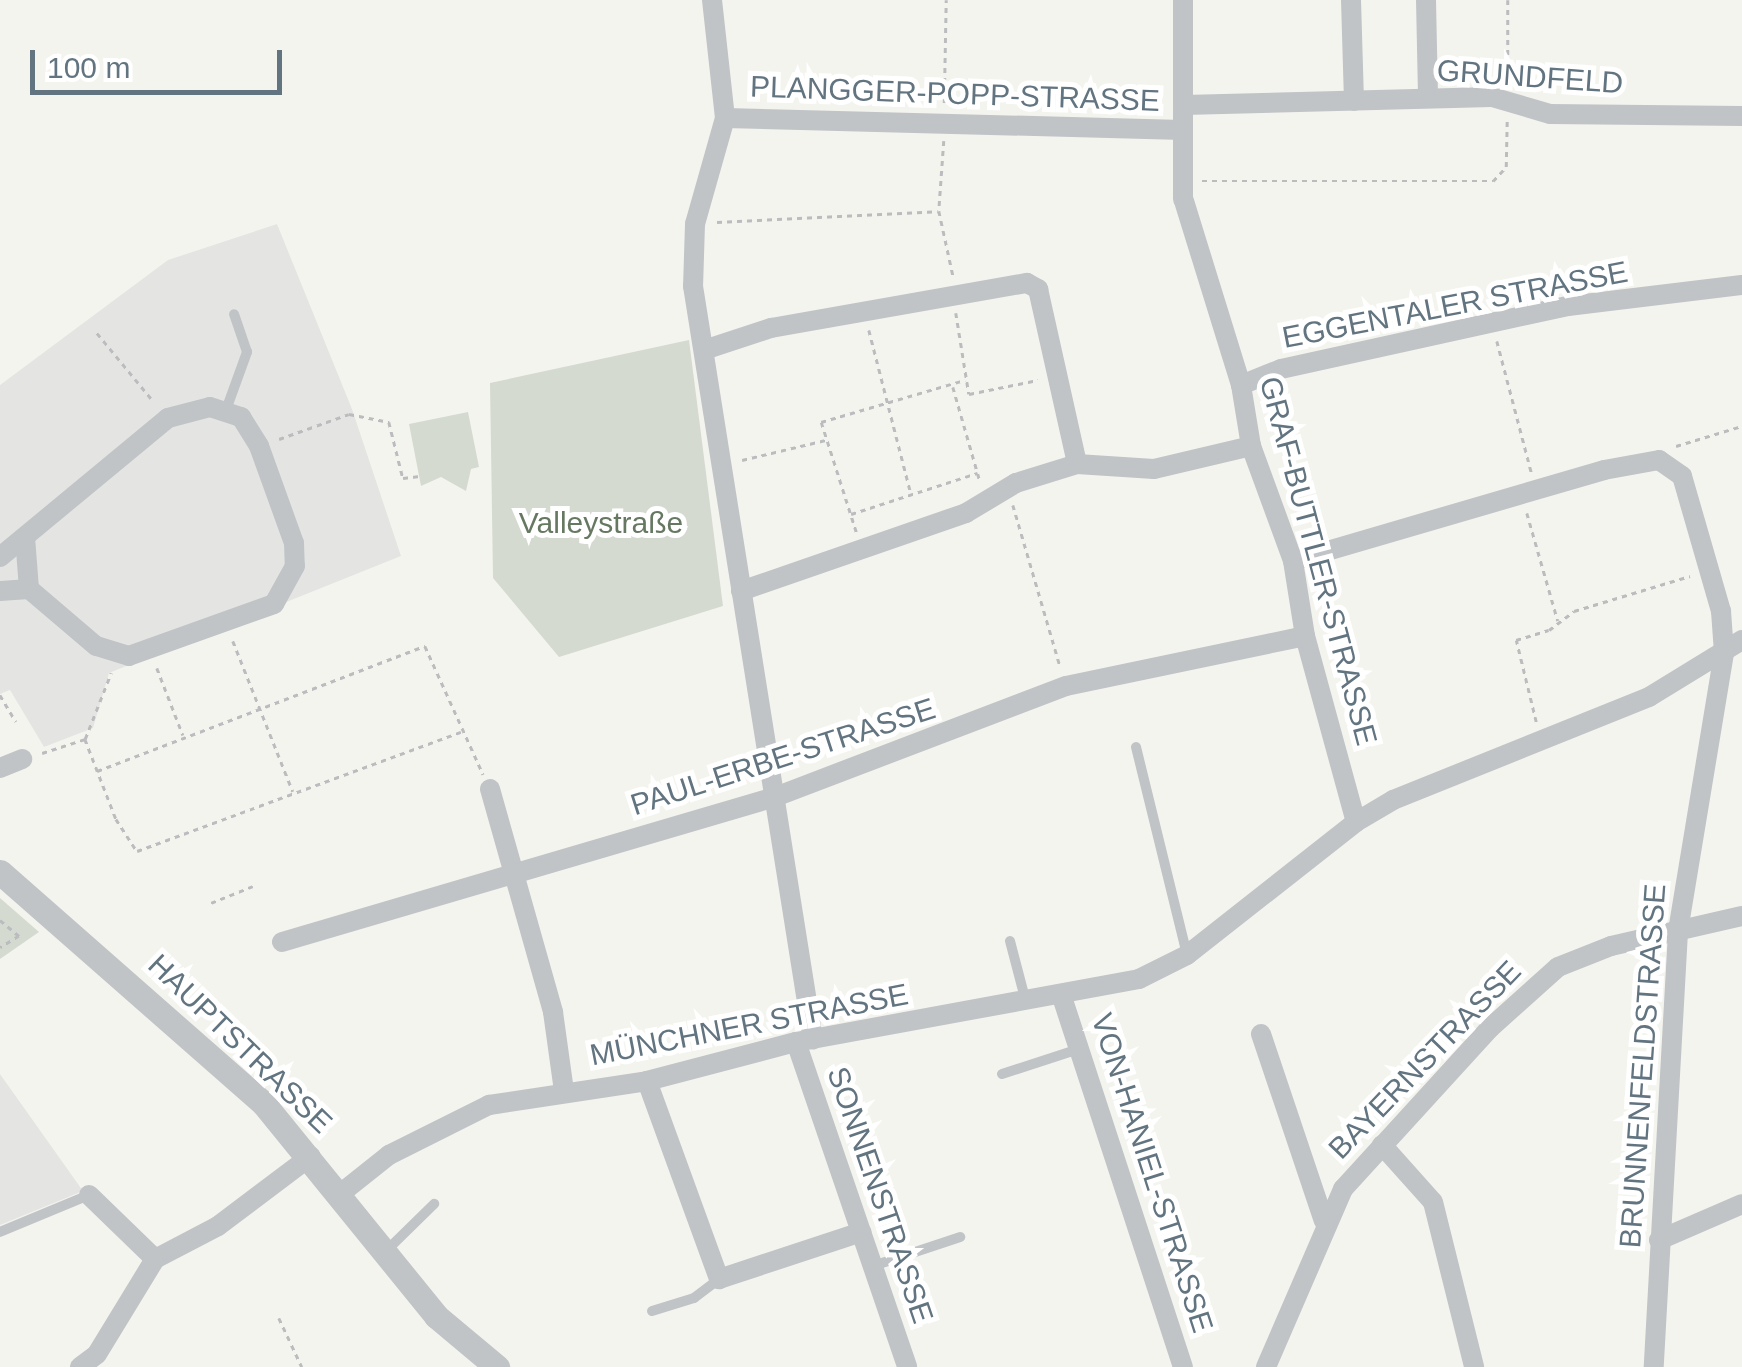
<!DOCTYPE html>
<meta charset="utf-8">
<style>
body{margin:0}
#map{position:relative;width:1742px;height:1367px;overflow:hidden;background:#f4f4ef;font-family:Arial,sans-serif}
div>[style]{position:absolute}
.built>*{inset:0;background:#e4e5e3}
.green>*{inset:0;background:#d4dad0}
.path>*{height:2.5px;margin-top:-1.25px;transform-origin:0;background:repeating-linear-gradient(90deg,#babcbe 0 5px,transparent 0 10px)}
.service>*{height:10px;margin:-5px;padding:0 5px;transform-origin:5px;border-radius:5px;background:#c0c4c7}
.minor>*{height:20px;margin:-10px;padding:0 10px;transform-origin:10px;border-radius:10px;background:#c0c4c7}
.tertiary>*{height:25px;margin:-12.5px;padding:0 12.5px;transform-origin:12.5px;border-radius:12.5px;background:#c0c4c7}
span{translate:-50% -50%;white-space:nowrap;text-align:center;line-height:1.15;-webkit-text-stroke:10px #fff;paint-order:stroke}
.street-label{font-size:30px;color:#627480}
.park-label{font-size:30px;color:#667861}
.scale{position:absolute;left:30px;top:50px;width:252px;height:45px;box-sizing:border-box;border:5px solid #627480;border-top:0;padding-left:12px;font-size:30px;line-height:35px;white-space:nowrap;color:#627480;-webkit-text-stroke:8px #fff;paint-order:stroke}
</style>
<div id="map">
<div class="built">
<div style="clip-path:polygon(277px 224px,352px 409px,401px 556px,109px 673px,93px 728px,44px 747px,10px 690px,0 694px,0 385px,168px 260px)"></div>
<div style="clip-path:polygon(0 1074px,83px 1191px,0 1225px)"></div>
</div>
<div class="green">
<div style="clip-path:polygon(689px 340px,723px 606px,559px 657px,493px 578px,490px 383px)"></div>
<div style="clip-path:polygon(468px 412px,479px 467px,471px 469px,466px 491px,441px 477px,421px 486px,409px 424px)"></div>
<div style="clip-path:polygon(0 898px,39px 932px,0 959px)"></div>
</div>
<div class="path">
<div style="left:1508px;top:0;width:83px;rotate:90deg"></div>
<div style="left:944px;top:103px;width:103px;rotate:-88.9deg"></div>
<div style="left:944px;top:141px;width:70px;rotate:94.1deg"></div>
<div style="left:939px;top:211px;width:66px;rotate:77.7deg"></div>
<div style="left:1202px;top:181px;width:291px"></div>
<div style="left:1493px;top:181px;width:19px;rotate:-47deg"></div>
<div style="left:1506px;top:167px;width:46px;rotate:-88.8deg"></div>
<div style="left:717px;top:222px;width:221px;rotate:-2.8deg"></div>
<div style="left:956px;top:313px;width:82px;rotate:80.9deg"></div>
<div style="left:969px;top:394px;width:70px;rotate:-11.5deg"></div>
<div style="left:869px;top:330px;width:168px;rotate:75.6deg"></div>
<div style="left:97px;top:333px;width:89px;rotate:50.4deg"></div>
<div style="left:1497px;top:341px;width:138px;rotate:75.3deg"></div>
<div style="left:953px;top:387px;width:98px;rotate:74deg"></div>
<div style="left:279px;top:439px;width:74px;rotate:-19.7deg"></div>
<div style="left:349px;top:414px;width:41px;rotate:11.3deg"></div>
<div style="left:389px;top:422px;width:58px;rotate:76deg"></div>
<div style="left:403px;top:478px;width:17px;rotate:-7deg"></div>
<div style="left:1676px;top:446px;width:69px;rotate:-16.9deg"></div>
<div style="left:742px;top:460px;width:86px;rotate:-13.4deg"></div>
<div style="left:1013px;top:505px;width:168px;rotate:73.7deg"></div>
<div style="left:1527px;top:513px;width:112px;rotate:74deg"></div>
<div style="left:851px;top:514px;width:133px;rotate:-18deg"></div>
<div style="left:856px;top:532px;width:115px;rotate:-107.7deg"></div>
<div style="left:821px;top:422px;width:150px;rotate:-16.3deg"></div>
<div style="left:233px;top:641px;width:162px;rotate:68.3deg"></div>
<div style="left:157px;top:668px;width:72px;rotate:68.8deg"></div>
<div style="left:0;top:695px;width:31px;rotate:59deg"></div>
<div style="left:1536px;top:722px;width:84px;rotate:-103.7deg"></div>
<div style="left:1516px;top:640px;width:34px;rotate:-17deg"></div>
<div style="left:1549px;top:630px;width:31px;rotate:-37deg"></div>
<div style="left:1574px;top:611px;width:121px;rotate:-16.8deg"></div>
<div style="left:85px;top:739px;width:86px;rotate:68.8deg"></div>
<div style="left:116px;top:819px;width:38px;rotate:57deg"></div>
<div style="left:137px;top:851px;width:345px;rotate:-20.2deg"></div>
<div style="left:42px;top:753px;width:45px;rotate:-18deg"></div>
<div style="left:85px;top:739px;width:71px;rotate:-68.5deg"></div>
<div style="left:97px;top:771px;width:351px;rotate:-20.9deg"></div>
<div style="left:425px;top:646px;width:141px;rotate:65.6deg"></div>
<div style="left:211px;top:903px;width:45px;rotate:-22deg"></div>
<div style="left:0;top:920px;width:25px;rotate:40deg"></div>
<div style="left:19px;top:936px;width:22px;rotate:148deg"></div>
<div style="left:279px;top:1318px;width:54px;rotate:64.9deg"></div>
</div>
<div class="service">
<div style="left:226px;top:410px;width:62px;rotate:-70.1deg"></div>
<div style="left:247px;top:352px;width:40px;rotate:-108.9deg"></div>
<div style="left:1136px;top:747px;width:213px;rotate:76.2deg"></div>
<div style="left:1010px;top:941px;width:63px;rotate:75.3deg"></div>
<div style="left:1002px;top:1074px;width:84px;rotate:-18deg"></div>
<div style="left:0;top:1232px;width:96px;rotate:-22.6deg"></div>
<div style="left:385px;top:1252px;width:69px;rotate:-44.4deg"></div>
<div style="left:873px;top:1266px;width:92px;rotate:-18.4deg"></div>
<div style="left:652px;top:1311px;width:44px;rotate:-17.2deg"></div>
<div style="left:694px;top:1298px;width:31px;rotate:-37deg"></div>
</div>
<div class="minor">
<div style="left:712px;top:0;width:119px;rotate:83.7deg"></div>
<div style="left:725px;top:118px;width:110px;rotate:105.8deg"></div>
<div style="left:695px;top:224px;width:62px;rotate:91.8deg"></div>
<div style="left:693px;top:286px;width:763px;rotate:80.95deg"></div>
<div style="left:1183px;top:0;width:199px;rotate:90deg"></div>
<div style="left:1351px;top:0;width:101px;rotate:88.3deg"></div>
<div style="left:1426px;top:0;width:98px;rotate:88.8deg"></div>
<div style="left:1184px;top:105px;width:308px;rotate:-1.5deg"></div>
<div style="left:1492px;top:97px;width:60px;rotate:16.3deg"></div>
<div style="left:1550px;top:114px;width:192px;rotate:0.6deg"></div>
<div style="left:725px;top:118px;width:458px;rotate:1.5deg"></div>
<div style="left:1184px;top:201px;width:193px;rotate:72.8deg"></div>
<div style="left:1241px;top:385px;width:62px;rotate:80.7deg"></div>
<div style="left:1251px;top:446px;width:122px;rotate:69.9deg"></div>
<div style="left:1293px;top:561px;width:76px;rotate:80.9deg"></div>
<div style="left:1305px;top:636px;width:193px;rotate:74.7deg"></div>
<div style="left:704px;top:350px;width:71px;rotate:-18.2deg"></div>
<div style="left:771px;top:328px;width:260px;rotate:-10deg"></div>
<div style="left:1027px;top:283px;width:13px;rotate:29deg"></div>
<div style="left:1038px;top:289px;width:179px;rotate:77.4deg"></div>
<div style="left:1241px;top:385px;width:43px;rotate:-21.8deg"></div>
<div style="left:1281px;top:369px;width:294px;rotate:-12.4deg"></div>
<div style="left:1568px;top:306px;width:175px;rotate:-6.9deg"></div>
<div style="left:25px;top:537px;width:52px;rotate:85.6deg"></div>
<div style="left:0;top:557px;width:218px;rotate:-39.6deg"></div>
<div style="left:168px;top:418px;width:43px;rotate:-14.7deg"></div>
<div style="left:210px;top:407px;width:33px;rotate:18deg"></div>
<div style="left:241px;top:417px;width:34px;rotate:58deg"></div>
<div style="left:259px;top:446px;width:103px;rotate:70.2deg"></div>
<div style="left:294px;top:543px;width:23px;rotate:88deg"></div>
<div style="left:295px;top:566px;width:43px;rotate:118.9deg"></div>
<div style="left:274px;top:604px;width:154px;rotate:160.3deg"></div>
<div style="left:129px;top:656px;width:34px;rotate:-163deg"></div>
<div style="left:96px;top:646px;width:88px;rotate:-139.6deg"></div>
<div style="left:29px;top:589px;width:29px;rotate:176deg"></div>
<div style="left:1293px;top:561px;width:324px;rotate:-16.3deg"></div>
<div style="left:1604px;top:470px;width:56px;rotate:-10.3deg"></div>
<div style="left:1659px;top:460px;width:28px;rotate:35deg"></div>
<div style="left:1682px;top:476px;width:141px;rotate:73.9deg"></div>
<div style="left:1721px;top:611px;width:42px;rotate:85.9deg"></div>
<div style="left:1724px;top:653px;width:283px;rotate:99.4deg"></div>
<div style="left:1678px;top:932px;width:436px;rotate:93.2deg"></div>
<div style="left:741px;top:591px;width:238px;rotate:-19.1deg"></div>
<div style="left:966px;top:513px;width:58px;rotate:-31deg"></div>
<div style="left:1016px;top:483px;width:64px;rotate:-17.3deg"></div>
<div style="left:1077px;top:464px;width:77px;rotate:3.7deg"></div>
<div style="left:1154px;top:469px;width:100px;rotate:-13.3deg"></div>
<div style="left:0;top:768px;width:24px;rotate:-22deg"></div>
<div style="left:490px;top:789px;width:232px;rotate:74.2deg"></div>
<div style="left:553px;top:1012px;width:80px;rotate:82.1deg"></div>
<div style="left:282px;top:942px;width:514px;rotate:-16.39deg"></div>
<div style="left:775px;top:797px;width:311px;rotate:-20.9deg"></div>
<div style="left:1066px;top:686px;width:244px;rotate:-11.8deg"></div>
<div style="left:1062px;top:997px;width:389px;rotate:71.9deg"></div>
<div style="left:1261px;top:1034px;width:197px;rotate:71.4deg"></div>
<div style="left:796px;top:1042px;width:343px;rotate:71.1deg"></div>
<div style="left:647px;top:1081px;width:211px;rotate:70deg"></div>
<div style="left:719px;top:1279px;width:150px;rotate:-18.3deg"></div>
<div style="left:1382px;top:1145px;width:76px;rotate:48.2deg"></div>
<div style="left:1433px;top:1202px;width:170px;rotate:76deg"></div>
<div style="left:340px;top:1194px;width:63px;rotate:-38.5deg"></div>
<div style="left:389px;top:1155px;width:112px;rotate:-26.6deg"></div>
<div style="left:489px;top:1105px;width:160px;rotate:-8.6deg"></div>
<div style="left:647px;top:1081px;width:154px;rotate:-14.7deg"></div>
<div style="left:796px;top:1042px;width:349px;rotate:-10.4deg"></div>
<div style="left:1139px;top:979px;width:54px;rotate:-26.6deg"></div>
<div style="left:1187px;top:955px;width:215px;rotate:-38.2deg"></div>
<div style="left:1356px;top:822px;width:43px;rotate:-30.7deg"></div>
<div style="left:1393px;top:800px;width:276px;rotate:-21.9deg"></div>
<div style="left:1649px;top:697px;width:109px;rotate:-31.5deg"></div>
<div style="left:89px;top:1195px;width:92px;rotate:44.1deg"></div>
<div style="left:1659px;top:1240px;width:90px;rotate:-23.4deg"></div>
<div style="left:80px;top:1367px;width:21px;rotate:-37deg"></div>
<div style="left:97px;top:1354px;width:111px;rotate:-58.6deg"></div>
<div style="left:155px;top:1259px;width:71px;rotate:-27.6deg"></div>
<div style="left:218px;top:1226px;width:116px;rotate:-37deg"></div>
<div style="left:1266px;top:1367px;width:194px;rotate:-66.6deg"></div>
<div style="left:1343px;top:1189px;width:218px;rotate:-47.6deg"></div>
<div style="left:1490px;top:1028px;width:91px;rotate:-41.9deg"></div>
<div style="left:1558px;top:967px;width:57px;rotate:-21.6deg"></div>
<div style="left:1611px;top:946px;width:134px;rotate:-12.9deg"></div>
</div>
<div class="tertiary">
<div style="left:0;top:872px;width:351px;rotate:41.3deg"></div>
<div style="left:264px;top:1104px;width:273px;rotate:50.9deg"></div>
<div style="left:436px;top:1316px;width:80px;rotate:39.9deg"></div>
</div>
<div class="street-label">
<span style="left:1530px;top:77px;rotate:4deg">GRUNDFELD</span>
<span style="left:955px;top:94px;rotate:2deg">PLANGGER-POPP-STRASSE</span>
<span style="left:1455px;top:305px;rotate:-11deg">EGGENTALER STRASSE</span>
<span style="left:1318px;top:561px;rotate:75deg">GRAF-BUTTLER-STRASSE</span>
<span style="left:783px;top:757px;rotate:-18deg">PAUL-ERBE-STRASSE</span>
<span style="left:749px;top:1025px;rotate:-11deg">MÜNCHNER STRASSE</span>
<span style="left:240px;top:1044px;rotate:44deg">HAUPTSTRASSE</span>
<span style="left:1425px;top:1060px;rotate:-46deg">BAYERNSTRASSE</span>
<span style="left:1643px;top:1066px;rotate:-86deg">BRUNNENFELDSTRASSE</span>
<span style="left:1152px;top:1173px;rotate:72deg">VON-HANIEL-STRASSE</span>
<span style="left:880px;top:1195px;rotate:71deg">SONNENSTRASSE</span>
</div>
<div class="park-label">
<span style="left:601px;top:523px">Valleystraße</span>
</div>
<div class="scale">100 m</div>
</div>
